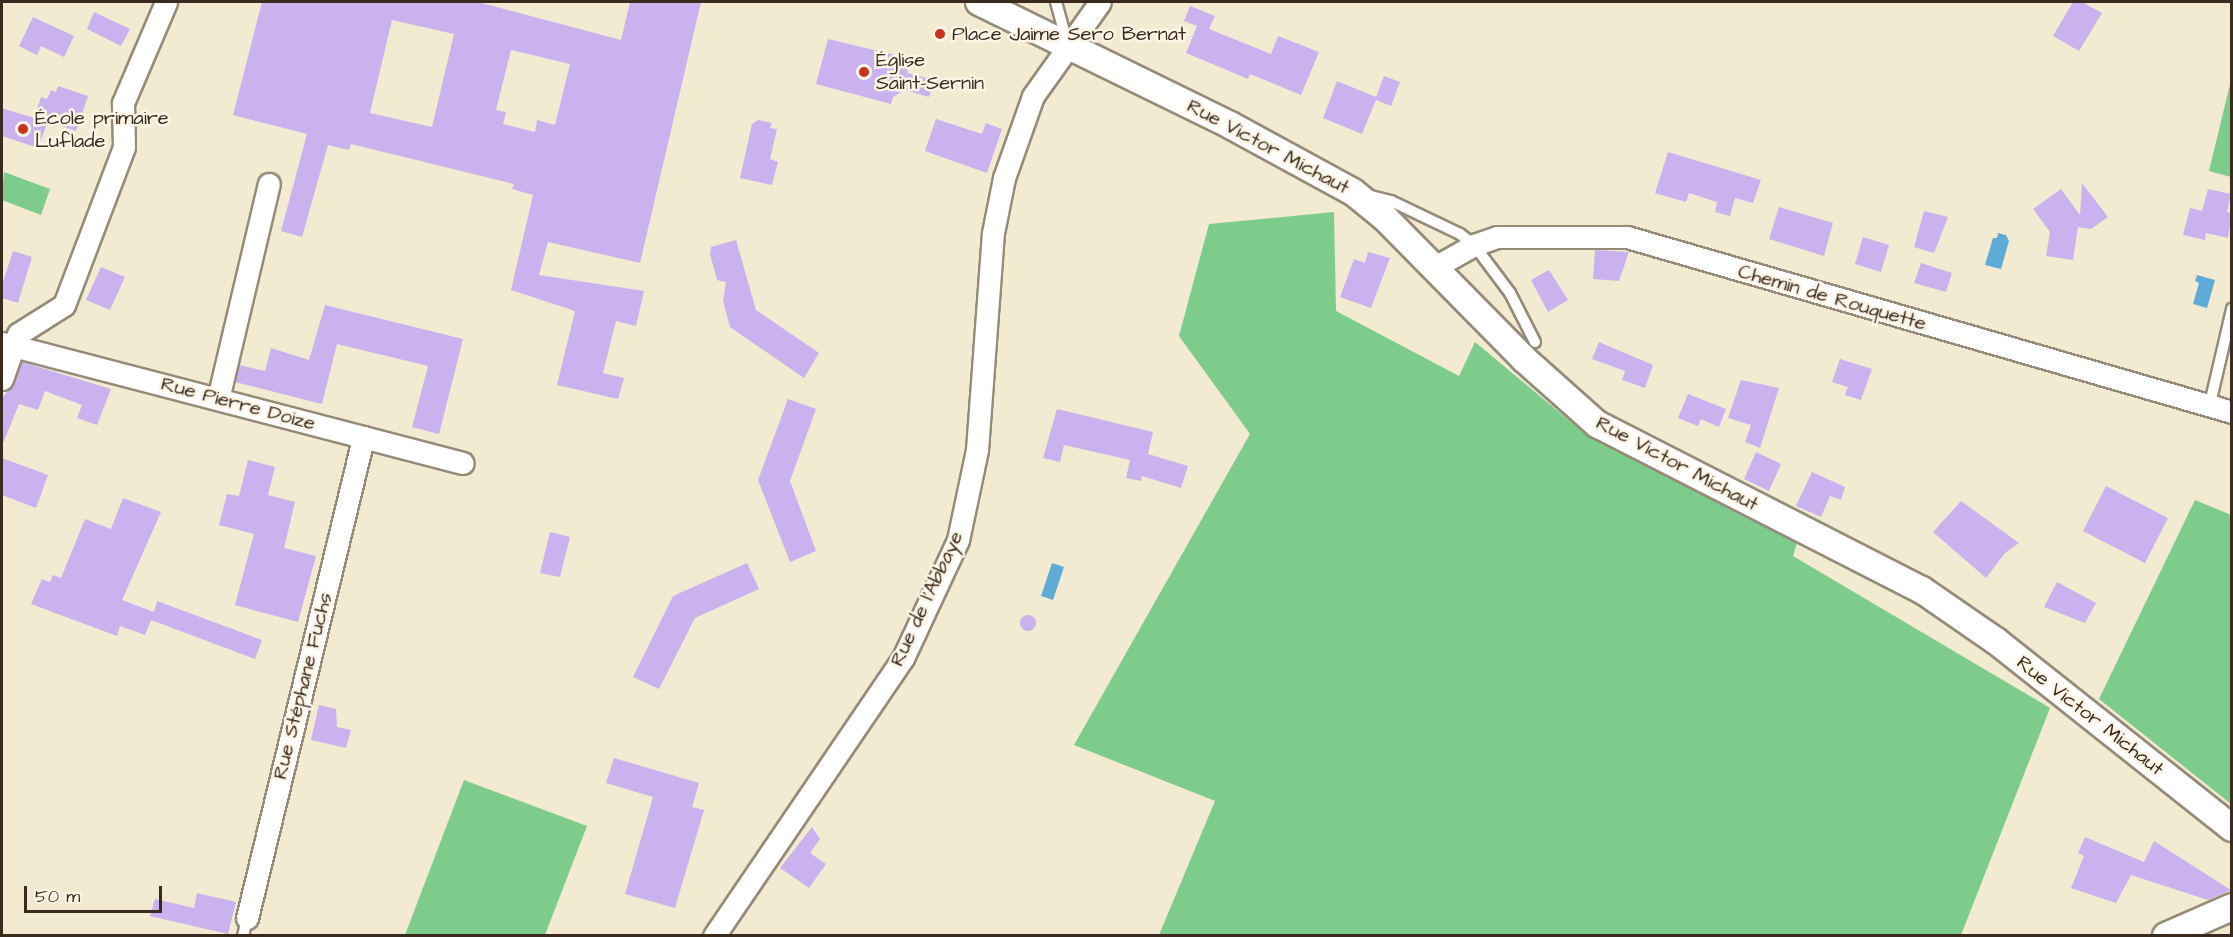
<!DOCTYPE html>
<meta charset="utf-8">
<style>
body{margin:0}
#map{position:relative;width:2233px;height:937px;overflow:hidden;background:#f2ebd1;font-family:"Architects Daughter",sans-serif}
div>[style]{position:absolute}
.green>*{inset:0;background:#7dcc8b}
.water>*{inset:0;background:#5fabd8}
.building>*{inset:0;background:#cab2ee}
.round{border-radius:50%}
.roads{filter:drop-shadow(2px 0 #968a78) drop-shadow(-2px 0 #968a78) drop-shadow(0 2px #968a78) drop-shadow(0 -2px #968a78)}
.service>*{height:10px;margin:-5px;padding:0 5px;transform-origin:5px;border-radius:5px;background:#fff}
.minor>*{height:21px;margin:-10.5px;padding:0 10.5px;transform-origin:10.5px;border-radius:10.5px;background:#fff}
.tertiary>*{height:26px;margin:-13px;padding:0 13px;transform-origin:13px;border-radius:13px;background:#fff}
.dots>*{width:16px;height:16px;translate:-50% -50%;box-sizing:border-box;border:3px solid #fcf5e5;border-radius:50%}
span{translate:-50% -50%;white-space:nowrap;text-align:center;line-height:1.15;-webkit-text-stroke:5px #fcf5e5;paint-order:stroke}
.poi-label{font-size:20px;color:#3b2a1e}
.left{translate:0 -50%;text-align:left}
.street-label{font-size:20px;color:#3b2a1e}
.frame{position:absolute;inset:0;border:3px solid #3b2a1e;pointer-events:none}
.scale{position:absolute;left:24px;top:886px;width:138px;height:27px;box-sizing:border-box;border:3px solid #3b2a1e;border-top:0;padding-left:8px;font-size:18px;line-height:21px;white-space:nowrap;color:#3b2a1e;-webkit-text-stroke:4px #fcf5e5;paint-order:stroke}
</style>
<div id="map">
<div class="green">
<div style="clip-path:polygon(2231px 80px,2231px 177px,2209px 171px)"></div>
<div style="clip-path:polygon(4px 172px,50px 189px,41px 215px,2px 200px)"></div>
<div style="clip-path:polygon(1334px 212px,1336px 311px,1459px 376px,1475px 342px,1583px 432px,1797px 543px,1793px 556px,2050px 708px,1961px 935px,1159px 935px,1215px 801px,1074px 745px,1250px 434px,1179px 336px,1209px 224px)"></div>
<div style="clip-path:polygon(2195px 500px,2231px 515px,2231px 804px,2099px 699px)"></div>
<div style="clip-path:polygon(464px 780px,587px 826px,545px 935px,405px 935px)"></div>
</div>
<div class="water">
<div style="clip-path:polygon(1998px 233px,2006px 235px,2009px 241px,2001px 269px,1985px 265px,1993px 238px,1997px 238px)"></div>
<div style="clip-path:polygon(2197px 275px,2215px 280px,2207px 308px,2193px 304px,2199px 283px,2195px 281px)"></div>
<div style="clip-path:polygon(1052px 563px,1064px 567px,1053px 600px,1041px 596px)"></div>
</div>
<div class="building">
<div style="clip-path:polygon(evenodd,262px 2px,478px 2px,621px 40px,630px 2px,701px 2px,640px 263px,548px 242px,539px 275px,644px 291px,636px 326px,616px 321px,603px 373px,624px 378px,618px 399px,557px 385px,575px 311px,511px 290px,533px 195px,512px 189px,514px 184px,351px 144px,349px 150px,328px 145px,302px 237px,281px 231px,307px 134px,233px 115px,262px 2px,392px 20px,454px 34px,432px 127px,370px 113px,392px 20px,262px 2px,511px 50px,570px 64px,555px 125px,537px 120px,535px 132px,503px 124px,506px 112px,496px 110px,511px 50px)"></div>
<div style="clip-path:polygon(2073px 2px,2082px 2px,2102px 13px,2079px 51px,2053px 36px)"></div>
<div style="clip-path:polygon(1190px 6px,1215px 16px,1209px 29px,1271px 54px,1278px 36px,1319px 52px,1301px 95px,1250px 74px,1248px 79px,1186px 53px,1197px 26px,1184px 21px)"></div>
<div style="clip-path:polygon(94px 12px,130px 29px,121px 46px,87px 29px)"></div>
<div style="clip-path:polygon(33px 17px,74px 36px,64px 57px,41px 46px,37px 55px,19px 46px)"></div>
<div style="clip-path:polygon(828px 39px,912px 59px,907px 73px,934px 80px,929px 97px,905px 90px,893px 97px,891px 104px,816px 84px)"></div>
<div style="clip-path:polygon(1384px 76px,1400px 82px,1391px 106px,1376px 100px,1362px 134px,1323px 118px,1337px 81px,1376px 97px)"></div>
<div style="clip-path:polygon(58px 86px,88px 96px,76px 131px,48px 121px,38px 148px,2px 136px,2px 108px,34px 118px,41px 97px,47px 99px,51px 90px,56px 92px)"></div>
<div style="clip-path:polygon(936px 119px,982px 134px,986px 123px,1002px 129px,987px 173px,925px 151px)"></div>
<div style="clip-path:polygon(758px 120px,772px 123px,770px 128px,777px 129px,770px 159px,778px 162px,772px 185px,740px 178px,752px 124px)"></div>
<div style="clip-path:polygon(1668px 152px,1761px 180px,1753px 203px,1735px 198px,1730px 216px,1715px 212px,1717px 202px,1689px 193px,1686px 202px,1655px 193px)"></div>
<div style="clip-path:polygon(2082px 183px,2108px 217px,2091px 229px,2078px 227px,2073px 260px,2046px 256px,2050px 232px,2033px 209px,2061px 189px,2080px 215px)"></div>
<div style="clip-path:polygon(2208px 189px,2231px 194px,2227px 212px,2232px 213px,2228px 238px,2206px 233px,2205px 240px,2183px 235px,2190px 208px,2202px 211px)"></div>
<div style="clip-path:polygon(1779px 207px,1833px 223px,1824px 256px,1769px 239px)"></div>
<div style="clip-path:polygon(1924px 211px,1948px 217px,1934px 253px,1914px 247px)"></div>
<div style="clip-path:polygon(1863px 237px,1889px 245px,1881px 272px,1855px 264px)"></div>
<div style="clip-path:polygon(736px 240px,756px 310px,819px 353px,804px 378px,730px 327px,723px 301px,726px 282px,717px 280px,710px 254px,711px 247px)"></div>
<div style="clip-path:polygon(1595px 250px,1629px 252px,1619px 281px,1593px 279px)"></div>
<div style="clip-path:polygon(13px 251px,32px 257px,18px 303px,2px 298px,2px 285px)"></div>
<div style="clip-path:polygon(1368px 252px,1390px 258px,1371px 308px,1340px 297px,1354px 259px,1365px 263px)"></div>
<div style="clip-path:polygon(1921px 263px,1952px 273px,1946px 292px,1914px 283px)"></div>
<div style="clip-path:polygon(101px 267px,125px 277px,110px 310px,86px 300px)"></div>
<div style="clip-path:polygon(1549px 270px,1568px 300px,1548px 312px,1531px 280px)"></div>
<div style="clip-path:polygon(325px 305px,463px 339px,439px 434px,412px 427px,428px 366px,337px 344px,322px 404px,235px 382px,239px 365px,265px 371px,271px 348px,309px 360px)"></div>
<div style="clip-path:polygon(1599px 342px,1653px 365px,1645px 388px,1622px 380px,1625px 371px,1592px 359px)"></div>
<div style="clip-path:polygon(1840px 359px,1872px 369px,1861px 400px,1845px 395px,1848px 387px,1832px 382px)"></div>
<div style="clip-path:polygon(22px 362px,111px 389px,97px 425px,77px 418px,82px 405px,45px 391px,38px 410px,19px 404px,2px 446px,2px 398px,14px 384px)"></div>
<div style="clip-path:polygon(1741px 380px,1779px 388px,1760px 448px,1745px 442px,1751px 425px,1728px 418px)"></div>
<div style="clip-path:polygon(1688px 394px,1726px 409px,1719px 427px,1701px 419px,1698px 426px,1678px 418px)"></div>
<div style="clip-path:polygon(788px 399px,816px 409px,790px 481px,816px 551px,790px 562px,758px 480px)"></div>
<div style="clip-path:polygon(1057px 409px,1153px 432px,1148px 454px,1188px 466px,1181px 488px,1142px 476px,1141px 481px,1126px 478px,1130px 460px,1064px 445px,1060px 462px,1043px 458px)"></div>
<div style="clip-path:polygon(1756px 452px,1781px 464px,1769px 491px,1744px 479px)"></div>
<div style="clip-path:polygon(2px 458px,48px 475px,36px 508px,2px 495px)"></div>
<div style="clip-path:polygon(248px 460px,275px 467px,268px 495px,295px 502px,284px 548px,316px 556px,298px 622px,235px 605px,254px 534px,219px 525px,227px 494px,239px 496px)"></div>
<div style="clip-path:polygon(1812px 472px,1845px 487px,1841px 500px,1830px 496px,1821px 517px,1796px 506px)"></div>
<div style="clip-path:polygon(2106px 486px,2168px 518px,2145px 563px,2083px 531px)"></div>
<div style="clip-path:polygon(123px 498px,161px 512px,122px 600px,154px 612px,157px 601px,262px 640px,255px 659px,151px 620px,145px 635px,120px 626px,117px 636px,31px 604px,42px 579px,50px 582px,53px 575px,61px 578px,85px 519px,111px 529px)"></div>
<div style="clip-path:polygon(1961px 501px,2019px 543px,2005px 553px,1986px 578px,1933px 532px)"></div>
<div style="clip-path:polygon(550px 532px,570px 537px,560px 577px,540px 573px)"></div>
<div style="clip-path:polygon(747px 563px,759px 589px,695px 618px,659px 689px,633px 677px,673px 596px)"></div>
<div style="clip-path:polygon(2057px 582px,2096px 603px,2085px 623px,2044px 607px)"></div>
<div class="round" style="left:1020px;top:615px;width:16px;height:16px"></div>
<div style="clip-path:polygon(319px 705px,336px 709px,337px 727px,351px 730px,346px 748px,311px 740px)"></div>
<div style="clip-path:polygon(614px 758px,699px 783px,692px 807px,704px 810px,675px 908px,625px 894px,653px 797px,606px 783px)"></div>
<div style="clip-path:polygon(812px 827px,820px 839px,810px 853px,826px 864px,809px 888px,780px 868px)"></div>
<div style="clip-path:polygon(2085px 837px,2144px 862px,2154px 841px,2231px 890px,2208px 900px,2131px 875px,2116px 903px,2071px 888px,2084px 856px,2078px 853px)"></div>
<div style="clip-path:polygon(197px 893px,236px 902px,228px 934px,150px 916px,155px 899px,194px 908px)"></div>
</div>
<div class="roads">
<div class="service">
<div style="left:1056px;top:2px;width:41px;rotate:74.6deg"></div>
<div style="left:1367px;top:195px;width:25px;rotate:14deg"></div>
<div style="left:1391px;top:201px;width:76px;rotate:25.6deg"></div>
<div style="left:1460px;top:234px;width:18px;rotate:38deg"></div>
<div style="left:1474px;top:245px;width:60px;rotate:53.1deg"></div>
<div style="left:1510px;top:293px;width:55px;rotate:63deg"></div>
<div style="left:2209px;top:408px;width:102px;rotate:-76.9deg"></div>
<div style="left:243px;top:936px;width:18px;rotate:-77deg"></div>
</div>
<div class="minor">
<div style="left:1433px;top:268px;width:47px;rotate:-29.3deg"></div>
<div style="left:1474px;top:245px;width:24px;rotate:-19deg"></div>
<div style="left:1497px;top:237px;width:130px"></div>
<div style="left:1627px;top:237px;width:630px;rotate:16.13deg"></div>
<div style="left:2px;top:343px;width:476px;rotate:14.6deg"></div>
<div style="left:2px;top:379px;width:48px;rotate:-70.4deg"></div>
<div style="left:18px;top:334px;width:54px;rotate:-32.2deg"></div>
<div style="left:64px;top:305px;width:169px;rotate:-69.2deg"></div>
<div style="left:124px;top:147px;width:44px;rotate:-91.3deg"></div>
<div style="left:123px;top:103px;width:110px;rotate:-66.9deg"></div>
<div style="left:218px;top:399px;width:221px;rotate:-76.7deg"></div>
<div style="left:247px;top:918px;width:495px;rotate:-76.4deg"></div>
<div style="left:714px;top:936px;width:336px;rotate:-55.8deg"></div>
<div style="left:903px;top:658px;width:130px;rotate:-65deg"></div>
<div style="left:958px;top:540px;width:92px;rotate:-78.1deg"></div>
<div style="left:977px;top:450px;width:218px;rotate:-85.8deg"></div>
<div style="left:993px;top:233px;width:56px;rotate:-78.7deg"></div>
<div style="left:1004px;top:178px;width:87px;rotate:-70.5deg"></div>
<div style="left:1033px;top:96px;width:115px;rotate:-54.5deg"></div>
</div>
<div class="tertiary">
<div style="left:979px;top:2px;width:280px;rotate:26.1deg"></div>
<div style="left:1230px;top:125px;width:140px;rotate:28.6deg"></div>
<div style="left:1353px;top:192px;width:40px;rotate:39deg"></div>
<div style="left:1384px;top:217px;width:199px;rotate:45.4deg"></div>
<div style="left:1524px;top:359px;width:98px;rotate:41.7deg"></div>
<div style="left:1597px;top:424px;width:365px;rotate:27.1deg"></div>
<div style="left:1922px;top:590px;width:90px;rotate:34.6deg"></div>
<div style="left:1996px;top:641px;width:301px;rotate:38.4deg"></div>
<div style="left:2166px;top:936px;width:72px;rotate:-23.7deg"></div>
</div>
</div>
<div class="dots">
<div style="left:940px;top:34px;background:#c8321e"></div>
<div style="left:864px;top:72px;background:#c8321e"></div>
<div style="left:23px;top:129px;background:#c8321e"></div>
</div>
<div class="poi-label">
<span class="left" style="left:952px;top:34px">Place Jaime Sero Bernat</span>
<span class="left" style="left:876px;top:72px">Église<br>Saint-Sernin</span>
<span class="left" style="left:35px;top:130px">École primaire<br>Luflade</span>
</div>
<div class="street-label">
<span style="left:1268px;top:147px;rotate:28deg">Rue Victor Michaut</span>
<span style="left:1832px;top:298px;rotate:16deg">Chemin de Rouquette</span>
<span style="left:238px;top:404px;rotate:15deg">Rue Pierre Doize</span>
<span style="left:1677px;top:464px;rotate:28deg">Rue Victor Michaut</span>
<span style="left:927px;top:599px;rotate:-65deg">Rue de l'Abbaye</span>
<span style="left:303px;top:686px;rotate:-76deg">Rue Stéphane Fuchs</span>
<span style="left:2090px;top:716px;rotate:38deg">Rue Victor Michaut</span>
</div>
<div class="frame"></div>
<div class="scale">50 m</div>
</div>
